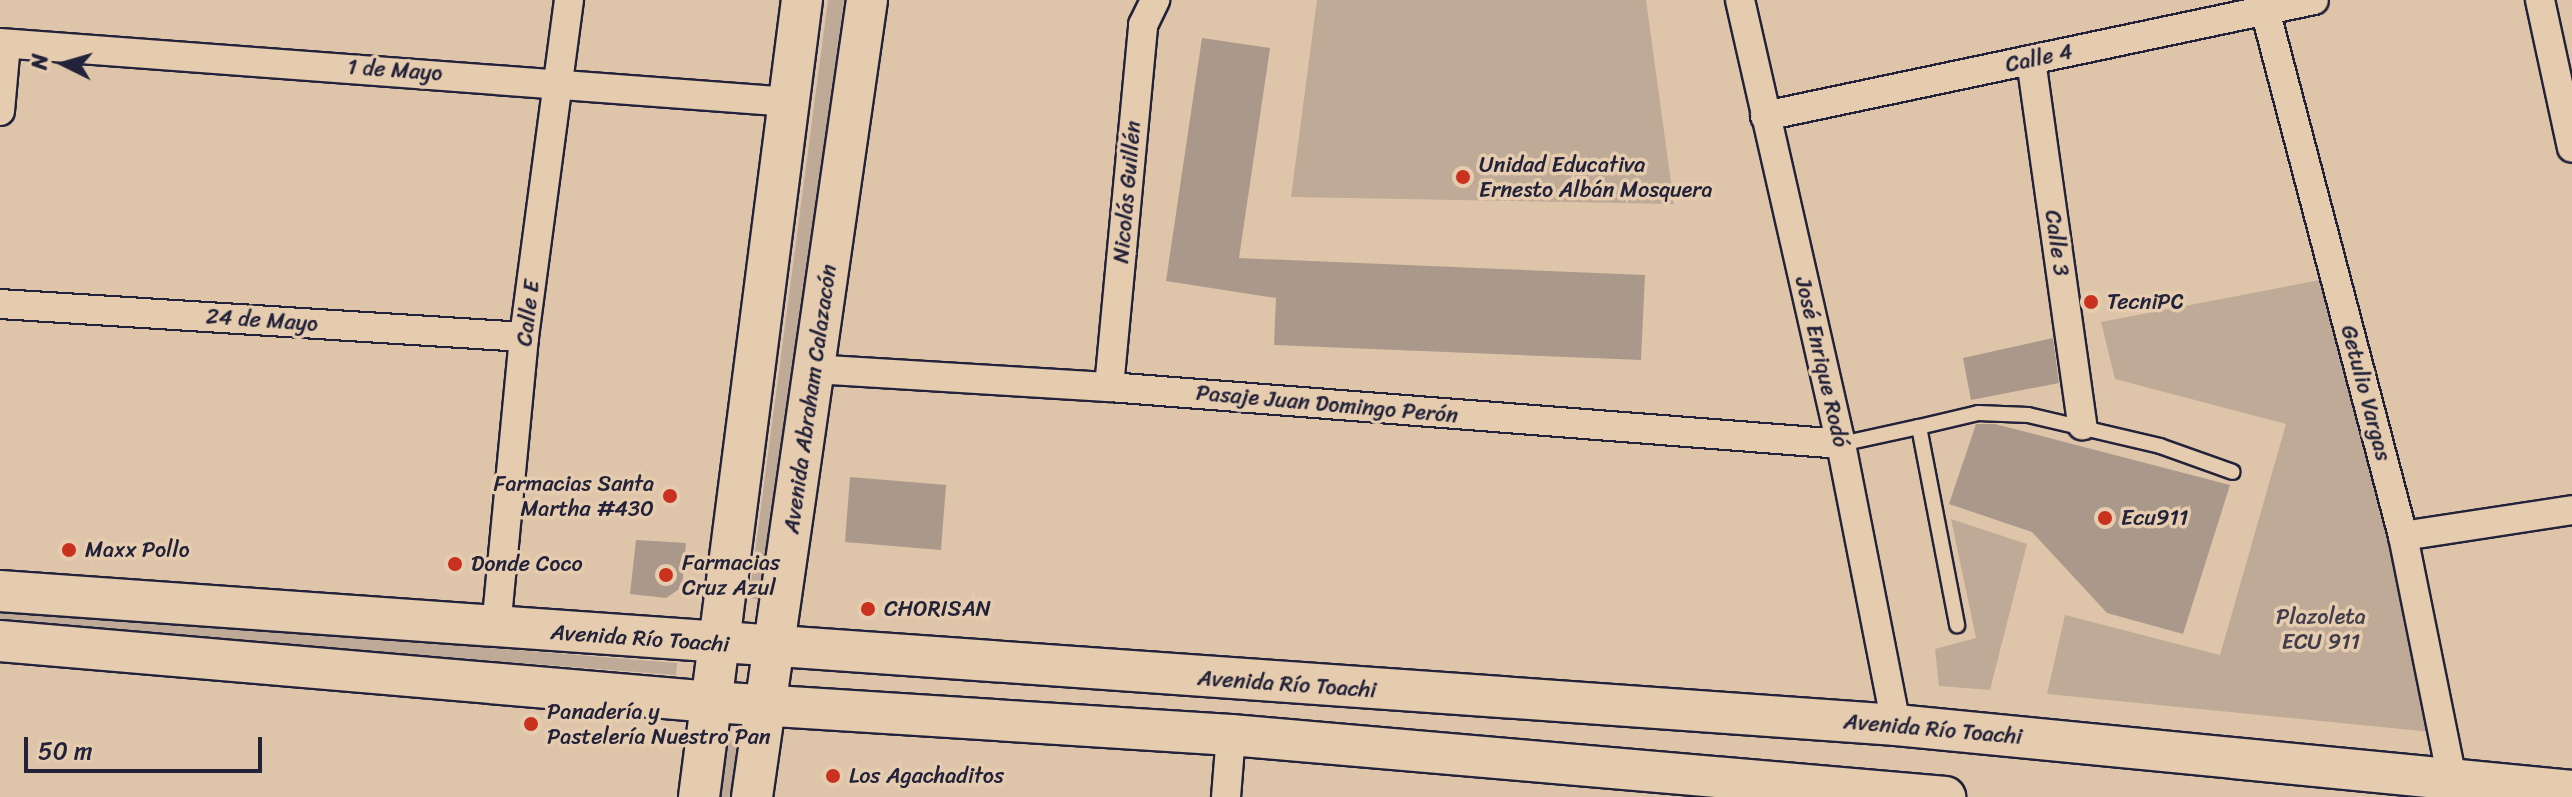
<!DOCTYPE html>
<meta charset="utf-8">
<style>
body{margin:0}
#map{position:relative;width:2572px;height:797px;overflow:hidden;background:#dec5a9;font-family:Sriracha,sans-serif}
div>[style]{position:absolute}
.green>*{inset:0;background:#bfaa97}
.building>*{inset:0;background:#aa988a}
.roads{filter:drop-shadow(2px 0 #22223b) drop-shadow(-2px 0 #22223b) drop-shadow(0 2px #22223b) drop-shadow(0 -2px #22223b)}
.lane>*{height:14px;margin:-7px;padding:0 7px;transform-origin:7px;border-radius:7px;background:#e6ccae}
.street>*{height:28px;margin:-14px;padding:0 14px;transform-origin:14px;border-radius:14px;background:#e6ccae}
.secondary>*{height:40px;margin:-20px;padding:0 20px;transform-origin:20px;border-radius:20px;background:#e6ccae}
.dots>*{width:22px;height:22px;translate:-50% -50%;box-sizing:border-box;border:4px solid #e6ccae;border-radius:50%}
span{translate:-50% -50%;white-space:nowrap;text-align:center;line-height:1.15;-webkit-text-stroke:7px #e6ccae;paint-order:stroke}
.street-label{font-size:22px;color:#22223b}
.poi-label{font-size:22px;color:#22223b}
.left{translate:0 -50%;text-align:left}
.right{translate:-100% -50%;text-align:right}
.park-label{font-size:22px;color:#413d4d}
.north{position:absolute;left:24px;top:24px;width:80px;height:80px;-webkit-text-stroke:6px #e6ccae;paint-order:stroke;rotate:275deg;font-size:22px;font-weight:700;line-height:32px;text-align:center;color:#22223b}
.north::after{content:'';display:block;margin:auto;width:28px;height:36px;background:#22223b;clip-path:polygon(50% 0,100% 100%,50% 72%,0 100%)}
.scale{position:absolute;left:24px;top:737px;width:238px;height:36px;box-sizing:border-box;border:4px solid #22223b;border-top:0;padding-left:10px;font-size:24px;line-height:28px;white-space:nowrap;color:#22223b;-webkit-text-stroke:6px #e6ccae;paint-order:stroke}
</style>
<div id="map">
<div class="green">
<div style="clip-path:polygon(828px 0,844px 0,764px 601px,749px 598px)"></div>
<div style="clip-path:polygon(1317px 0,1646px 0,1674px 204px,1291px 197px)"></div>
<div style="clip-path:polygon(2320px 280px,2442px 733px,2047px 694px,2065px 615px,2220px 655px,2286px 424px,2115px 379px,2101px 322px)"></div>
<div style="clip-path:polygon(1951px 519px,2027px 544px,1990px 690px,1939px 686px,1935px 649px,1976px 638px)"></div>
<div style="clip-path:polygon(0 609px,677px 663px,676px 675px,0 623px)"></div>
<div style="clip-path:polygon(723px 739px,738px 740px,730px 797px,716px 797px)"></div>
</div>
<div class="building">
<div style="clip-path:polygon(1202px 38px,1270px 48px,1239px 258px,1645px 275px,1641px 360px,1274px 345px,1276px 298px,1166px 281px)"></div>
<div style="clip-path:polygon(2053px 338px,2059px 383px,1971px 400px,1963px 358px)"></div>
<div style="clip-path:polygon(1976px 424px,1995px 424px,2230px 485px,2183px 634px,2107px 613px,2032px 532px,1949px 504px)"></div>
<div style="clip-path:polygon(850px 477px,946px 485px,941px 550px,845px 542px)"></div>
<div style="clip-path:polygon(636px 540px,686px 543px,682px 587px,666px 598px,630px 594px)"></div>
</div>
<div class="roads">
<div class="lane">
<div style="left:1919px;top:427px;width:61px;rotate:-13.3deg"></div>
<div style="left:1978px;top:413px;width:50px;rotate:2.3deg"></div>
<div style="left:2028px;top:415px;width:136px;rotate:13.2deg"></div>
<div style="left:2160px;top:446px;width:77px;rotate:19.6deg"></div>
<div style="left:1841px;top:444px;width:80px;rotate:-12.3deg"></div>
<div style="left:1919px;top:427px;width:202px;rotate:79.1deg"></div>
</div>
<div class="street">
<div style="left:1740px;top:0;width:455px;rotate:77.2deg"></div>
<div style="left:1841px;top:444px;width:286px;rotate:78.9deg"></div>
<div style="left:2540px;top:0;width:151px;rotate:77.8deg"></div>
<div style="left:2265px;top:10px;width:544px;rotate:75.3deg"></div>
<div style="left:2403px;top:536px;width:249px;rotate:78.6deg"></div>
<div style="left:0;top:43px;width:792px;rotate:4.27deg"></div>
<div style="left:2031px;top:60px;width:369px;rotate:82deg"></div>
<div style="left:0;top:111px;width:67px;rotate:-84.9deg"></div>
<div style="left:1765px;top:116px;width:561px;rotate:-11.93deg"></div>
<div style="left:0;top:304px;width:525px;rotate:3.6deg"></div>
<div style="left:812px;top:369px;width:298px;rotate:3.5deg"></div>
<div style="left:1109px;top:387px;width:734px;rotate:4.45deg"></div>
<div style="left:1109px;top:387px;width:364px;rotate:-84.6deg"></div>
<div style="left:1143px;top:25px;width:28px;rotate:-64deg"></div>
<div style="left:2403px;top:536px;width:171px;rotate:-8.7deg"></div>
<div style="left:496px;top:628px;width:292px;rotate:-84.5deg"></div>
<div style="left:524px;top:337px;width:340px;rotate:-82.4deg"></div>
<div style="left:1226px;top:797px;width:62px;rotate:-85.4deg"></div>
</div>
<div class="secondary">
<div style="left:0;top:591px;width:1901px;rotate:4.04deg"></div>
<div style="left:1896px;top:725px;width:679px;rotate:5.58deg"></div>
<div style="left:0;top:641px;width:714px;rotate:4.9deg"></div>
<div style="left:711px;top:702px;width:521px;rotate:3.63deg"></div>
<div style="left:1231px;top:735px;width:717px;rotate:4.96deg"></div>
<div style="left:699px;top:797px;width:804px;rotate:-82.64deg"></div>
<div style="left:752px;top:797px;width:805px;rotate:-81.79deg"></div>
</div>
</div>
<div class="dots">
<div style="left:1463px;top:177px;background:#c8321e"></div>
<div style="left:2091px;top:302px;background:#c8321e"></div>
<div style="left:670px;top:496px;background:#c8321e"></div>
<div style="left:2105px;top:518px;background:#c8321e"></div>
<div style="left:69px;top:550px;background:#c8321e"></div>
<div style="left:455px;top:564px;background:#c8321e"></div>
<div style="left:666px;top:575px;background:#c8321e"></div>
<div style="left:868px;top:609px;background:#c8321e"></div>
<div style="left:531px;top:724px;background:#c8321e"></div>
<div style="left:833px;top:776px;background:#c8321e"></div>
</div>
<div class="street-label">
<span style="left:2039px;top:58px;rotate:-12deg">Calle 4</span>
<span style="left:395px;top:70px;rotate:4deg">1 de Mayo</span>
<span style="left:1127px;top:192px;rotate:-85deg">Nicolás Guillén</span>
<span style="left:2057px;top:243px;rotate:82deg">Calle 3</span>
<span style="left:528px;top:313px;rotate:-83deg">Calle E</span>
<span style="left:262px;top:320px;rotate:4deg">24 de Mayo</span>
<span style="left:1822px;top:362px;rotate:77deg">José Enrique Rodó</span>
<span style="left:2366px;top:393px;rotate:75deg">Getulio Vargas</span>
<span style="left:810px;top:399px;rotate:-82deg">Avenida Abraham Calazacón</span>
<span style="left:1327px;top:404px;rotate:5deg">Pasaje Juan Domingo Perón</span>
<span style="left:640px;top:638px;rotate:4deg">Avenida Río Toachi</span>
<span style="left:1287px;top:684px;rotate:4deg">Avenida Río Toachi</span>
<span style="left:1933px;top:729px;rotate:5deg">Avenida Río Toachi</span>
</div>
<div class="poi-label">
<span class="left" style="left:1479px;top:177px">Unidad Educativa<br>Ernesto Albán Mosquera</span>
<span class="left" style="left:2107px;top:302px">TecniPC</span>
<span class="right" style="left:654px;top:496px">Farmacias Santa<br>Martha #430</span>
<span class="left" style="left:2121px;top:518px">Ecu911</span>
<span class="left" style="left:85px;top:550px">Maxx Pollo</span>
<span class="left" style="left:682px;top:575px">Farmacias<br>Cruz Azul</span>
<span class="left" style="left:471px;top:564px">Donde Coco</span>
<span class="left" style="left:884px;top:609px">CHORISAN</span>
<span class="left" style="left:547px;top:724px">Panadería y<br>Pastelería Nuestro Pan</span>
<span class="left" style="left:849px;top:776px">Los Agachaditos</span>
</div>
<div class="park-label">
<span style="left:2321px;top:629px">Plazoleta<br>ECU 911</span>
</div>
<div class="north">N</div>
<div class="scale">50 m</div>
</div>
